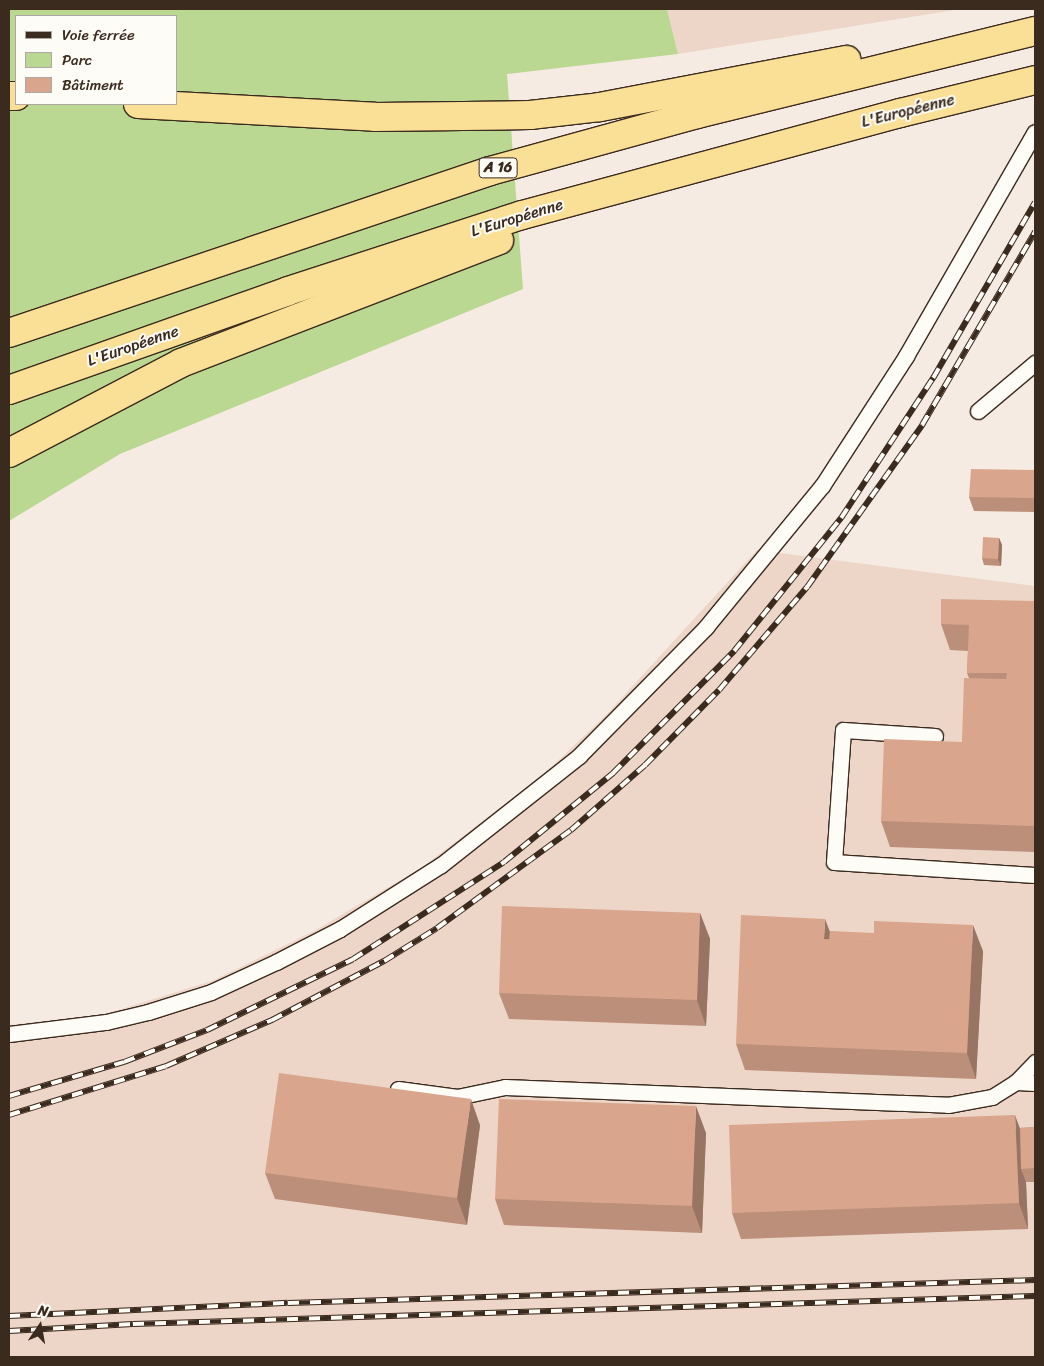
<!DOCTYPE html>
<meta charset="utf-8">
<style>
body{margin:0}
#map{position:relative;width:1044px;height:1366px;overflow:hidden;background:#f6ebe2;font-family:Sriracha,sans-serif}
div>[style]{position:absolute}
.built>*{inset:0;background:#edd6c8}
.green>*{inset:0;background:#bad891}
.roads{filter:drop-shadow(1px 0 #3b2a1e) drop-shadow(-1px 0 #3b2a1e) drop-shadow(0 1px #3b2a1e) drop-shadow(0 -1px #3b2a1e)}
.service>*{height:15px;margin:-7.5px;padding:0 7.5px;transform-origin:7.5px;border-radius:7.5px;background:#fdfcf7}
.motorway>*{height:28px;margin:-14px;padding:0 14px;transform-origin:14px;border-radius:14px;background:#fadf96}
.rail>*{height:5.5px;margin-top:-2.75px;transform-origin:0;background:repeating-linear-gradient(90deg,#fdfcf7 0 11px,#3b2a1e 0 22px);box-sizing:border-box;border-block:1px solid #3b2a1e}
.wall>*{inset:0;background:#bb8f79}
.shaded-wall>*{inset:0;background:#987463}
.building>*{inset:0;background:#d9a68d}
span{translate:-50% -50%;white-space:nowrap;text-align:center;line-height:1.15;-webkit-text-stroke:4px #fdfcf7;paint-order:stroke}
.shield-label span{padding:1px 4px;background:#fdfcf7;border:1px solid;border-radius:4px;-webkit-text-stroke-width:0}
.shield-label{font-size:15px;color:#3b2a1e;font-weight:700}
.street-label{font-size:16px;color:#3b2a1e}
.frame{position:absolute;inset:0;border:10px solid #3b2a1e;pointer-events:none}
.legend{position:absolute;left:15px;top:15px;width:162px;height:90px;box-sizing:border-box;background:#fdfcf7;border:1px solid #afa8a0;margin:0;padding:6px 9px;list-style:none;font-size:15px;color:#3b2a1e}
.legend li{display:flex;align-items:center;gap:10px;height:25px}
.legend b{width:25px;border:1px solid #afa8a0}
.north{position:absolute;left:15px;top:1301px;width:50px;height:50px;-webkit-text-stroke:4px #fdfcf7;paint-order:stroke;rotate:12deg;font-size:14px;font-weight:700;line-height:20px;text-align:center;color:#3b2a1e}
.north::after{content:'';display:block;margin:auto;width:18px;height:22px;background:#3b2a1e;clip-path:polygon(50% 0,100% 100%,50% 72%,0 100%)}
</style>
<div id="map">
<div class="built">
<div style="clip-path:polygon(667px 9px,961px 9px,678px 54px)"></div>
<div style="clip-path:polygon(757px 550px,1035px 586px,1035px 1357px,9px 1357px,9px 1025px,105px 1014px,212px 981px,314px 931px,421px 868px,542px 776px,606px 715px)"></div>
</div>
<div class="green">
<div style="clip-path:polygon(evenodd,9px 9px,667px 9px,678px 54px,507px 74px,523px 289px,120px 454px,9px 521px,9px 9px,16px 16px,176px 16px,176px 104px,16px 104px,16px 16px)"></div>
</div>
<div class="roads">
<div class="service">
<div style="left:978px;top:411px;width:75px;rotate:-40.1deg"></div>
<div style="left:935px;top:736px;width:92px;rotate:-176.3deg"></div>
<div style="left:843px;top:730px;width:132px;rotate:93.9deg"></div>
<div style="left:834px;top:862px;width:201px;rotate:3.7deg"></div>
<div style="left:9px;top:1034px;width:98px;rotate:-7.1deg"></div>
<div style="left:106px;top:1022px;width:43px;rotate:-13.4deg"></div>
<div style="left:148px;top:1012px;width:66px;rotate:-17.6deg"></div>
<div style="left:211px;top:992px;width:72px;rotate:-24.8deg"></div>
<div style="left:276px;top:962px;width:72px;rotate:-27.3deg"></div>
<div style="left:340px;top:929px;width:120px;rotate:-32.4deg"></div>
<div style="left:441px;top:865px;width:176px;rotate:-38.3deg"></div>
<div style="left:579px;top:756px;width:181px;rotate:-45.4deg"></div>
<div style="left:706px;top:627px;width:183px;rotate:-50.6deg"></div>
<div style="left:822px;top:486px;width:155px;rotate:-57.1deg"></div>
<div style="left:906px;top:356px;width:258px;rotate:-60.1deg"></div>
<div style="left:1016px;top:1082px;width:19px;rotate:3deg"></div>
<div style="left:398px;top:1089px;width:60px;rotate:7.7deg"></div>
<div style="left:457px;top:1097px;width:49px;rotate:-11.8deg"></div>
<div style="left:505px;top:1087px;width:443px;rotate:2.3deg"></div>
<div style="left:948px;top:1105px;width:45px;rotate:-10.3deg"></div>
<div style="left:992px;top:1097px;width:28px;rotate:-32deg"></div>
<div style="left:1016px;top:1082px;width:28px;rotate:-46deg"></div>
</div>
<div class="motorway">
<div style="left:9px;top:96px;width:7px"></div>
<div style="left:138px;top:104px;width:237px;rotate:3.1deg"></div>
<div style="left:375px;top:117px;width:155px;rotate:-0.7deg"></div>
<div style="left:530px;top:115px;width:70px;rotate:-6.5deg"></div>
<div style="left:600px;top:107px;width:251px;rotate:-10.8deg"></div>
<div style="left:9px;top:333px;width:508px;rotate:-18.61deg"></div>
<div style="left:490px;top:171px;width:215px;rotate:-15.4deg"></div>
<div style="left:697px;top:114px;width:348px;rotate:-13.8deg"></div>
<div style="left:9px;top:390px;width:296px;rotate:-19.5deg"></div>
<div style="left:288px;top:291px;width:246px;rotate:-18deg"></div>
<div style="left:522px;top:215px;width:392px;rotate:-15.1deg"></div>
<div style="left:900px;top:113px;width:139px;rotate:-13.7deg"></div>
<div style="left:9px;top:453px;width:194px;rotate:-27.6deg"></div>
<div style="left:181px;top:363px;width:341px;rotate:-21.1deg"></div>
</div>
</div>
<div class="rail">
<div style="left:9px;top:1096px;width:120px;rotate:-16.5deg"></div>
<div style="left:124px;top:1062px;width:89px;rotate:-21.1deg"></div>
<div style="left:207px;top:1030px;width:162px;rotate:-25.9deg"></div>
<div style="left:353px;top:959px;width:179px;rotate:-32.7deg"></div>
<div style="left:504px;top:862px;width:141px;rotate:-39.2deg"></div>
<div style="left:613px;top:773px;width:172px;rotate:-45.2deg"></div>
<div style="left:734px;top:651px;width:171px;rotate:-51.2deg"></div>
<div style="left:841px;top:518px;width:168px;rotate:-56.7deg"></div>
<div style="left:933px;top:378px;width:203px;rotate:-59.9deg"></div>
<div style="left:9px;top:1115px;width:164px;rotate:-17.3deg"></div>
<div style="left:166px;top:1066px;width:116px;rotate:-23.5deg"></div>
<div style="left:272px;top:1020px;width:127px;rotate:-27.8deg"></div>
<div style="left:384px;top:961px;width:62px;rotate:-31.9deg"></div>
<div style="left:437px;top:928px;width:166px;rotate:-36.2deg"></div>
<div style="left:571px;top:830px;width:98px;rotate:-41.3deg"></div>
<div style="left:645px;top:765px;width:105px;rotate:-45.4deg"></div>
<div style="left:719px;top:690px;width:135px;rotate:-49.5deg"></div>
<div style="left:807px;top:587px;width:199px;rotate:-54.6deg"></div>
<div style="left:922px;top:425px;width:224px;rotate:-59.7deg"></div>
<div style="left:9px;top:1316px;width:279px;rotate:-2.7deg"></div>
<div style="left:288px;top:1303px;width:747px;rotate:-1.76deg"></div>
<div style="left:9px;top:1331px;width:124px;rotate:-3.2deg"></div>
<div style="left:133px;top:1324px;width:902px;rotate:-1.78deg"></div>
</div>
<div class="wall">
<div style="clip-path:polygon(1035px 470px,1035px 512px,974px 511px,969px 497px)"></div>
<div style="clip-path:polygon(999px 538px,1002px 545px,1001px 566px,984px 565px,982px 558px)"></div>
<div style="clip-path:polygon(1035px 601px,1035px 852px,890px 847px,881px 821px,962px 742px,969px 678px,967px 673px,968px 651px,950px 650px,941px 624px)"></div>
<div style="clip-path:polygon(700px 913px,710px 939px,706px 1026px,509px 1019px,499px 993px)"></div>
<div style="clip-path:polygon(830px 931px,983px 951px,976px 1079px,745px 1070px,736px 1044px)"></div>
<div style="clip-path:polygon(480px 1125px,467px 1225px,275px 1199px,265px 1173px)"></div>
<div style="clip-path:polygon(1035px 1127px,1035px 1182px,1026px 1182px,1028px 1229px,741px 1239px,732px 1213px,1020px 1128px)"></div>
<div style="clip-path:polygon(706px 1133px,702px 1233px,504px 1225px,495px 1199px)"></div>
</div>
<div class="shaded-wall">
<div style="clip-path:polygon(999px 538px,1002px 545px,1001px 566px,998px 559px)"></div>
<div style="clip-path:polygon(700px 913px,710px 939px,706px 1026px,697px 1000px)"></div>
<div style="clip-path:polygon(825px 919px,835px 945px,824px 939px)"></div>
<div style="clip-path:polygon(973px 925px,983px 951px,976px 1079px,967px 1053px)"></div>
<div style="clip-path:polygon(471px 1099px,480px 1125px,467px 1225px,457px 1198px)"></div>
<div style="clip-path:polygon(696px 1106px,706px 1133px,702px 1233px,692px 1206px)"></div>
<div style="clip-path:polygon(1015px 1115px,1025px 1142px,1021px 1169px,1026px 1182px,1028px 1229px,1019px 1203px)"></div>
</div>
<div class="building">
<div style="clip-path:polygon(971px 469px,1035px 470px,1035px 498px,969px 497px)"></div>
<div style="clip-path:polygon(983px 537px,999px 538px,998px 559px,982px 558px)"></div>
<div style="clip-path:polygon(941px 599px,1035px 601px,1035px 826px,881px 821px,884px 739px,962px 742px,964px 678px,1006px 679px,1007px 673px,967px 673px,969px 625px,941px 624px)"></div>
<div style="clip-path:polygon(502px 906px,700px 913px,697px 1000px,499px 993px)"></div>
<div style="clip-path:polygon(741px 915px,825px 919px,824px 939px,874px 942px,874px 921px,973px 925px,967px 1053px,736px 1044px)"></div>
<div style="clip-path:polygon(830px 931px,874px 933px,874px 942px,829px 940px)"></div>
<div style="clip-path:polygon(279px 1073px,471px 1099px,457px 1198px,265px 1173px)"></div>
<div style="clip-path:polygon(499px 1099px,696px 1106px,692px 1206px,495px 1199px)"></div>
<div style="clip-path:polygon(1015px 1115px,1019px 1203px,732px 1213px,729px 1125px)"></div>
<div style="clip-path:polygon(1035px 1127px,1035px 1168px,1021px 1169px,1020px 1128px)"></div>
</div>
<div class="shield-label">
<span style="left:498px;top:168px">A 16</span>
</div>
<div class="street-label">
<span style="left:908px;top:111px;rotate:-14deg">L'Européenne</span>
<span style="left:517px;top:218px;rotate:-17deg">L'Européenne</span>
<span style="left:133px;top:346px;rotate:-19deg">L'Européenne</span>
</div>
<div class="frame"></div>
<ul class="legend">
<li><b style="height:6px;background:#3b2a1e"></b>Voie ferrée</li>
<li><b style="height:14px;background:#bad891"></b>Parc</li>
<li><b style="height:14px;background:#d9a68d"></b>Bâtiment</li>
</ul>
<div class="north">N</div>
</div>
